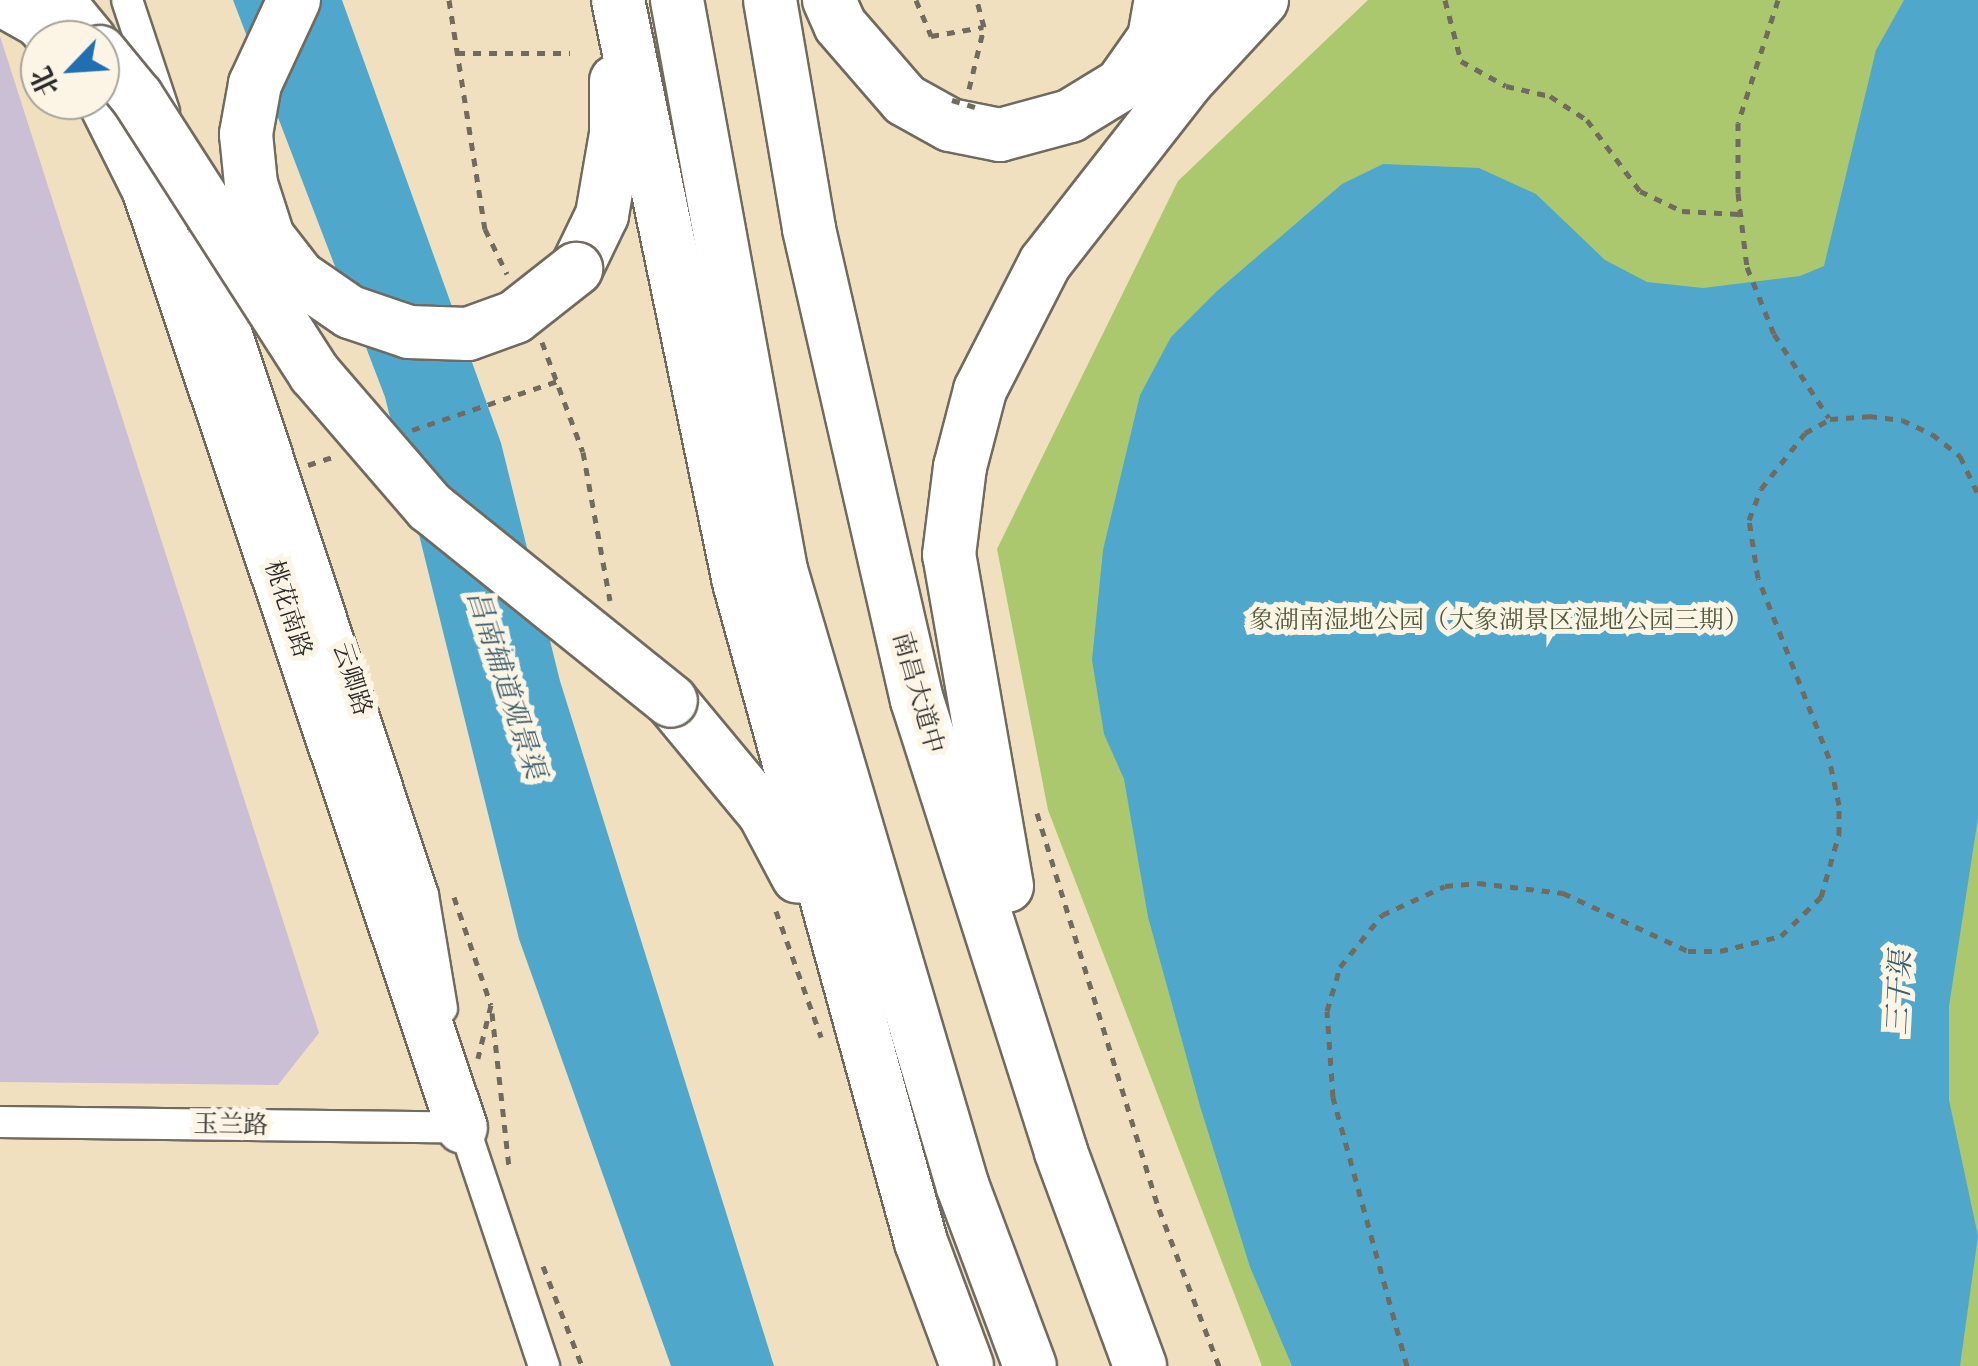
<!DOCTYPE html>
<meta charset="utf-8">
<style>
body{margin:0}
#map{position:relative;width:1978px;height:1366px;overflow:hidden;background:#f0e0c0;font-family:"Libre Caslon Text","Noto Serif SC",serif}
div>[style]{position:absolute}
.industrial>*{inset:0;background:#cbbfd5}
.green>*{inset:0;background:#acc86f}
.water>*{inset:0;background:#4fa7cc}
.path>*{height:5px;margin-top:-2.5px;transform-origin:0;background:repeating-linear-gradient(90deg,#706a5f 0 8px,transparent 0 16px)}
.roads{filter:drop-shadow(2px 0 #706a5f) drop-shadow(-2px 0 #706a5f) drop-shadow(0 2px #706a5f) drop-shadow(0 -2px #706a5f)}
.minor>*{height:30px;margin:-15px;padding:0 15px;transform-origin:15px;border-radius:15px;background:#fff}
.primary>*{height:50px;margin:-25px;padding:0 25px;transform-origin:25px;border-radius:25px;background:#fff}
.trunk>*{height:52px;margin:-26px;padding:0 26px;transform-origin:26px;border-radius:26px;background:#fff}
.path-bridge>*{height:5px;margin-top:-2.5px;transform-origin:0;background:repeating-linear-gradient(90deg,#706a5f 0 8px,transparent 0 16px)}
.bridges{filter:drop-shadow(2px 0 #706a5f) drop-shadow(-2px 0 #706a5f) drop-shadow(0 2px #706a5f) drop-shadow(0 -2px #706a5f)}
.trunk-bridge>*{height:52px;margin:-26px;padding:0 26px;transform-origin:26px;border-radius:26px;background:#fff}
span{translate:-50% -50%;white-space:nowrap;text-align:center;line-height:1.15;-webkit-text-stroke:10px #fcf5e5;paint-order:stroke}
.street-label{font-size:25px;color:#2b2b2b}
.park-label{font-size:25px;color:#525a3f}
.water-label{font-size:28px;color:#395d6b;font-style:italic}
.north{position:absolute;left:20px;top:20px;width:100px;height:100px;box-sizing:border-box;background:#fcf5e5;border:2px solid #a8a49b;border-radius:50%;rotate:245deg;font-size:28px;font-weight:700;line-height:40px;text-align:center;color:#2b2b2b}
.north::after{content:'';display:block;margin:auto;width:35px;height:45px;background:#1f6fb2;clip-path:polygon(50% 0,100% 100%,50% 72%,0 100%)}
</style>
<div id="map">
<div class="industrial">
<div style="clip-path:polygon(0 36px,319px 1033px,278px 1085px,0 1082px)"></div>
</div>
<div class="green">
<div style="clip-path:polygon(1368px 0,1978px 0,1978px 1366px,1262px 1366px,1048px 810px,997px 549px,1178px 181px)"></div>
</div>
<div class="water">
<div style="clip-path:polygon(233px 0,342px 0,501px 443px,560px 681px,774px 1366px,671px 1366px,519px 939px,385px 397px)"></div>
<div style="clip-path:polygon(1904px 0,1978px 0,1978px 818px,1949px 1006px,1949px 1100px,1978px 1236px,1960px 1366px,1292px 1366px,1250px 1267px,1200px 1106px,1148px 917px,1124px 779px,1104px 734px,1092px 660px,1103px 550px,1140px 395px,1171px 337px,1217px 291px,1342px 184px,1383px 164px,1479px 168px,1536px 194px,1605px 260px,1647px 282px,1703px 288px,1800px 276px,1824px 266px,1876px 50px)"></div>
</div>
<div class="path">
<div style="left:449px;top:0;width:232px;rotate:81.1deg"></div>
<div style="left:485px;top:229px;width:50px;rotate:63.9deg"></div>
<div style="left:916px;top:0;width:39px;rotate:67deg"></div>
<div style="left:931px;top:36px;width:53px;rotate:-9.8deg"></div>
<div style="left:1445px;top:0;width:63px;rotate:75.3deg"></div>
<div style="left:1461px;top:61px;width:51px;rotate:29.1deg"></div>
<div style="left:1506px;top:86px;width:45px;rotate:12.8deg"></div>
<div style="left:1550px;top:96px;width:44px;rotate:33deg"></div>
<div style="left:1587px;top:120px;width:89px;rotate:53.3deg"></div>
<div style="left:1640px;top:191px;width:47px;rotate:25.5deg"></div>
<div style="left:1682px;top:211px;width:57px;rotate:3deg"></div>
<div style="left:1778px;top:0;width:129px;rotate:108deg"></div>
<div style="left:1738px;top:123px;width:70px;rotate:90deg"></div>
<div style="left:1738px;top:193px;width:75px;rotate:83.1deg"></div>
<div style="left:1747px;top:267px;width:72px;rotate:68.1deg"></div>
<div style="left:1774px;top:334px;width:100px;rotate:56.8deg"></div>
<div style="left:457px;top:53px;width:113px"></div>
<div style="left:969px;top:89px;width:64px;rotate:-76.4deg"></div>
<div style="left:984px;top:27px;width:28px;rotate:-105deg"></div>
<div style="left:542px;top:342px;width:117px;rotate:69.6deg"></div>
<div style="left:583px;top:452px;width:151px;rotate:79.7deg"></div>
<div style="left:412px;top:430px;width:154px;rotate:-18.6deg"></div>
<div style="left:308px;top:465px;width:28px;rotate:-18deg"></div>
<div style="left:1037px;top:813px;width:414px;rotate:72.9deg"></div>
<div style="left:1159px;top:1209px;width:168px;rotate:69.1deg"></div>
<div style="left:454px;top:897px;width:114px;rotate:71.1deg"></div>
<div style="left:491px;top:1005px;width:55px;rotate:103.8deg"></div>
<div style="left:776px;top:911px;width:134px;rotate:70.3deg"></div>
<div style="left:492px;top:1013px;width:154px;rotate:83.7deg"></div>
<div style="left:543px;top:1266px;width:107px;rotate:68.7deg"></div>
<div style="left:1407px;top:1366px;width:279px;rotate:-105.4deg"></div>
<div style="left:1333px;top:1097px;width:86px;rotate:-94deg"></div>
<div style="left:1327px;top:1011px;width:46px;rotate:-73.5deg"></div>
<div style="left:1340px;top:967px;width:67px;rotate:-51.1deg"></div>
<div style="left:1382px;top:915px;width:69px;rotate:-24.7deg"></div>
<div style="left:1445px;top:886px;width:33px;rotate:-5deg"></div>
<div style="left:1478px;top:883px;width:86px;rotate:6.7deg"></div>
<div style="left:1563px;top:893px;width:138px;rotate:24.9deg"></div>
<div style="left:1688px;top:951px;width:32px"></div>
<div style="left:1720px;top:951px;width:63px;rotate:-13.8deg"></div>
<div style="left:1781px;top:936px;width:56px;rotate:-44.3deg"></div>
<div style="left:1821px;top:897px;width:66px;rotate:-74.1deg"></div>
<div style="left:1839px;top:834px;width:29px;rotate:-90deg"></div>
<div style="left:1839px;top:805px;width:48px;rotate:-102deg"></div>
<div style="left:1829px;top:758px;width:193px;rotate:-111.5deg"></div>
<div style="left:1758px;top:578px;width:59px;rotate:-98.8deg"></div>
<div style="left:1749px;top:520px;width:33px;rotate:-69deg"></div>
<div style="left:1761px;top:489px;width:71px;rotate:-51.8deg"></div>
<div style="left:1805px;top:433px;width:29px;rotate:-29deg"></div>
<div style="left:1830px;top:419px;width:39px;rotate:-4deg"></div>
<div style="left:1869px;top:416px;width:33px;rotate:7deg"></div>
<div style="left:1902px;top:420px;width:33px;rotate:25deg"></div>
<div style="left:1932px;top:434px;width:36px;rotate:38deg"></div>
<div style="left:1960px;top:456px;width:42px;rotate:64.7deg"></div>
</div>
<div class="roads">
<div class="minor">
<div style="left:127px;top:0;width:117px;rotate:71.6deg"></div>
<div style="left:203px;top:231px;width:699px;rotate:71.67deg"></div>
<div style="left:423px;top:895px;width:115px;rotate:80.5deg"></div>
<div style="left:459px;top:1112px;width:268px;rotate:71.5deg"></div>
<div style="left:0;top:1122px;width:462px;rotate:0.7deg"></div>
</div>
<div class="primary">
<div style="left:0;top:0;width:45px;rotate:29.4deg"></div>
<div style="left:39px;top:22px;width:24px;rotate:48deg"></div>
<div style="left:100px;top:95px;width:107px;rotate:63.4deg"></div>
<div style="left:148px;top:191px;width:988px;rotate:71.47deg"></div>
</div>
<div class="trunk">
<div style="left:57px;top:0;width:52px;rotate:50.5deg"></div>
<div style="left:618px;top:0;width:594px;rotate:78.26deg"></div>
<div style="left:739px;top:582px;width:685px;rotate:74.58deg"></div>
<div style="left:921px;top:1242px;width:132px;rotate:69.6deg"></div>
<div style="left:677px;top:0;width:579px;rotate:79.66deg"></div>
<div style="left:781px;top:570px;width:643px;rotate:73.57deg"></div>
<div style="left:963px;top:1187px;width:191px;rotate:69.5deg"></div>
<div style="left:770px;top:0;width:232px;rotate:80.3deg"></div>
<div style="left:809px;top:229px;width:483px;rotate:77.1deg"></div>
<div style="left:917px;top:700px;width:474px;rotate:72.3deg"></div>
<div style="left:1061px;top:1152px;width:228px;rotate:69.7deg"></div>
<div style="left:829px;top:0;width:27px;rotate:66deg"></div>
<div style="left:840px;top:25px;width:99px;rotate:49.1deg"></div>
<div style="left:905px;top:100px;width:51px;rotate:29.1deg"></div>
<div style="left:950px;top:125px;width:51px;rotate:11.3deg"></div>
<div style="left:1000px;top:135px;width:73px;rotate:-15.2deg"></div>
<div style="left:1070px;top:116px;width:60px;rotate:-31.3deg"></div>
<div style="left:1121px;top:85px;width:57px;rotate:-54.9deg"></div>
<div style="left:1154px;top:38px;width:39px;rotate:-80deg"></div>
<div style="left:1156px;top:77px;width:90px;rotate:-58.6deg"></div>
<div style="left:576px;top:269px;width:60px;rotate:-64.3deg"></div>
<div style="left:602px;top:215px;width:82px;rotate:-80.2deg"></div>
<div style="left:616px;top:134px;width:53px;rotate:-90deg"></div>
<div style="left:671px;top:701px;width:146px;rotate:50.3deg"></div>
<div style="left:764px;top:813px;width:72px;rotate:62deg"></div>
<div style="left:1007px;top:886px;width:336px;rotate:-99.9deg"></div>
<div style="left:949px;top:555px;width:89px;rotate:-82.9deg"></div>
<div style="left:960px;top:467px;width:80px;rotate:-75.4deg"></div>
<div style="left:980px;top:390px;width:143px;rotate:-62.9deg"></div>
<div style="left:1045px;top:263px;width:232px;rotate:-52deg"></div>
<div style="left:1188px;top:80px;width:109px;rotate:-47.2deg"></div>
</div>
</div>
<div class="path-bridge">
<div style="left:952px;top:100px;width:27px;rotate:17deg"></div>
</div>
<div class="bridges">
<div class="trunk-bridge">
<div style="left:294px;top:0;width:93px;rotate:114.9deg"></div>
<div style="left:255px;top:84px;width:51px;rotate:100.2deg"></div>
<div style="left:246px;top:134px;width:50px;rotate:84.3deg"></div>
<div style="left:251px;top:184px;width:56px;rotate:72.2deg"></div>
<div style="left:268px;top:237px;width:51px;rotate:52.2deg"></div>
<div style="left:299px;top:277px;width:62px;rotate:34.5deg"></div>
<div style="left:350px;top:312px;width:62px;rotate:18.7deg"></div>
<div style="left:409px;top:332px;width:59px;rotate:1.9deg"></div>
<div style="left:468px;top:334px;width:50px;rotate:-19.9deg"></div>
<div style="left:515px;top:317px;width:78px;rotate:-38.2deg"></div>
<div style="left:100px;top:52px;width:58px;rotate:50.6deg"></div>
<div style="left:137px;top:97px;width:329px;rotate:57.3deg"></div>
<div style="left:315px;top:374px;width:176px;rotate:49.2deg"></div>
<div style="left:430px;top:507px;width:309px;rotate:38.8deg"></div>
</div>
</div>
<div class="street-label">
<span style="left:288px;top:609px;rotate:72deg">桃花南路</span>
<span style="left:352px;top:679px;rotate:72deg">云卿路</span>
<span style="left:918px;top:693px;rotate:74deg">南昌大道中</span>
<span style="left:231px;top:1125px;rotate:1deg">玉兰路</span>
</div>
<div class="park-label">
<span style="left:1499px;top:620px">象湖南湿地公园（大象湖景区湿地公园三期）</span>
</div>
<div class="water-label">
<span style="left:507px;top:684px;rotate:72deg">昌南辅道观景渠</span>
<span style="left:1898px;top:993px;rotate:-87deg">三干渠</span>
</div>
<div class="north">北</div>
</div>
